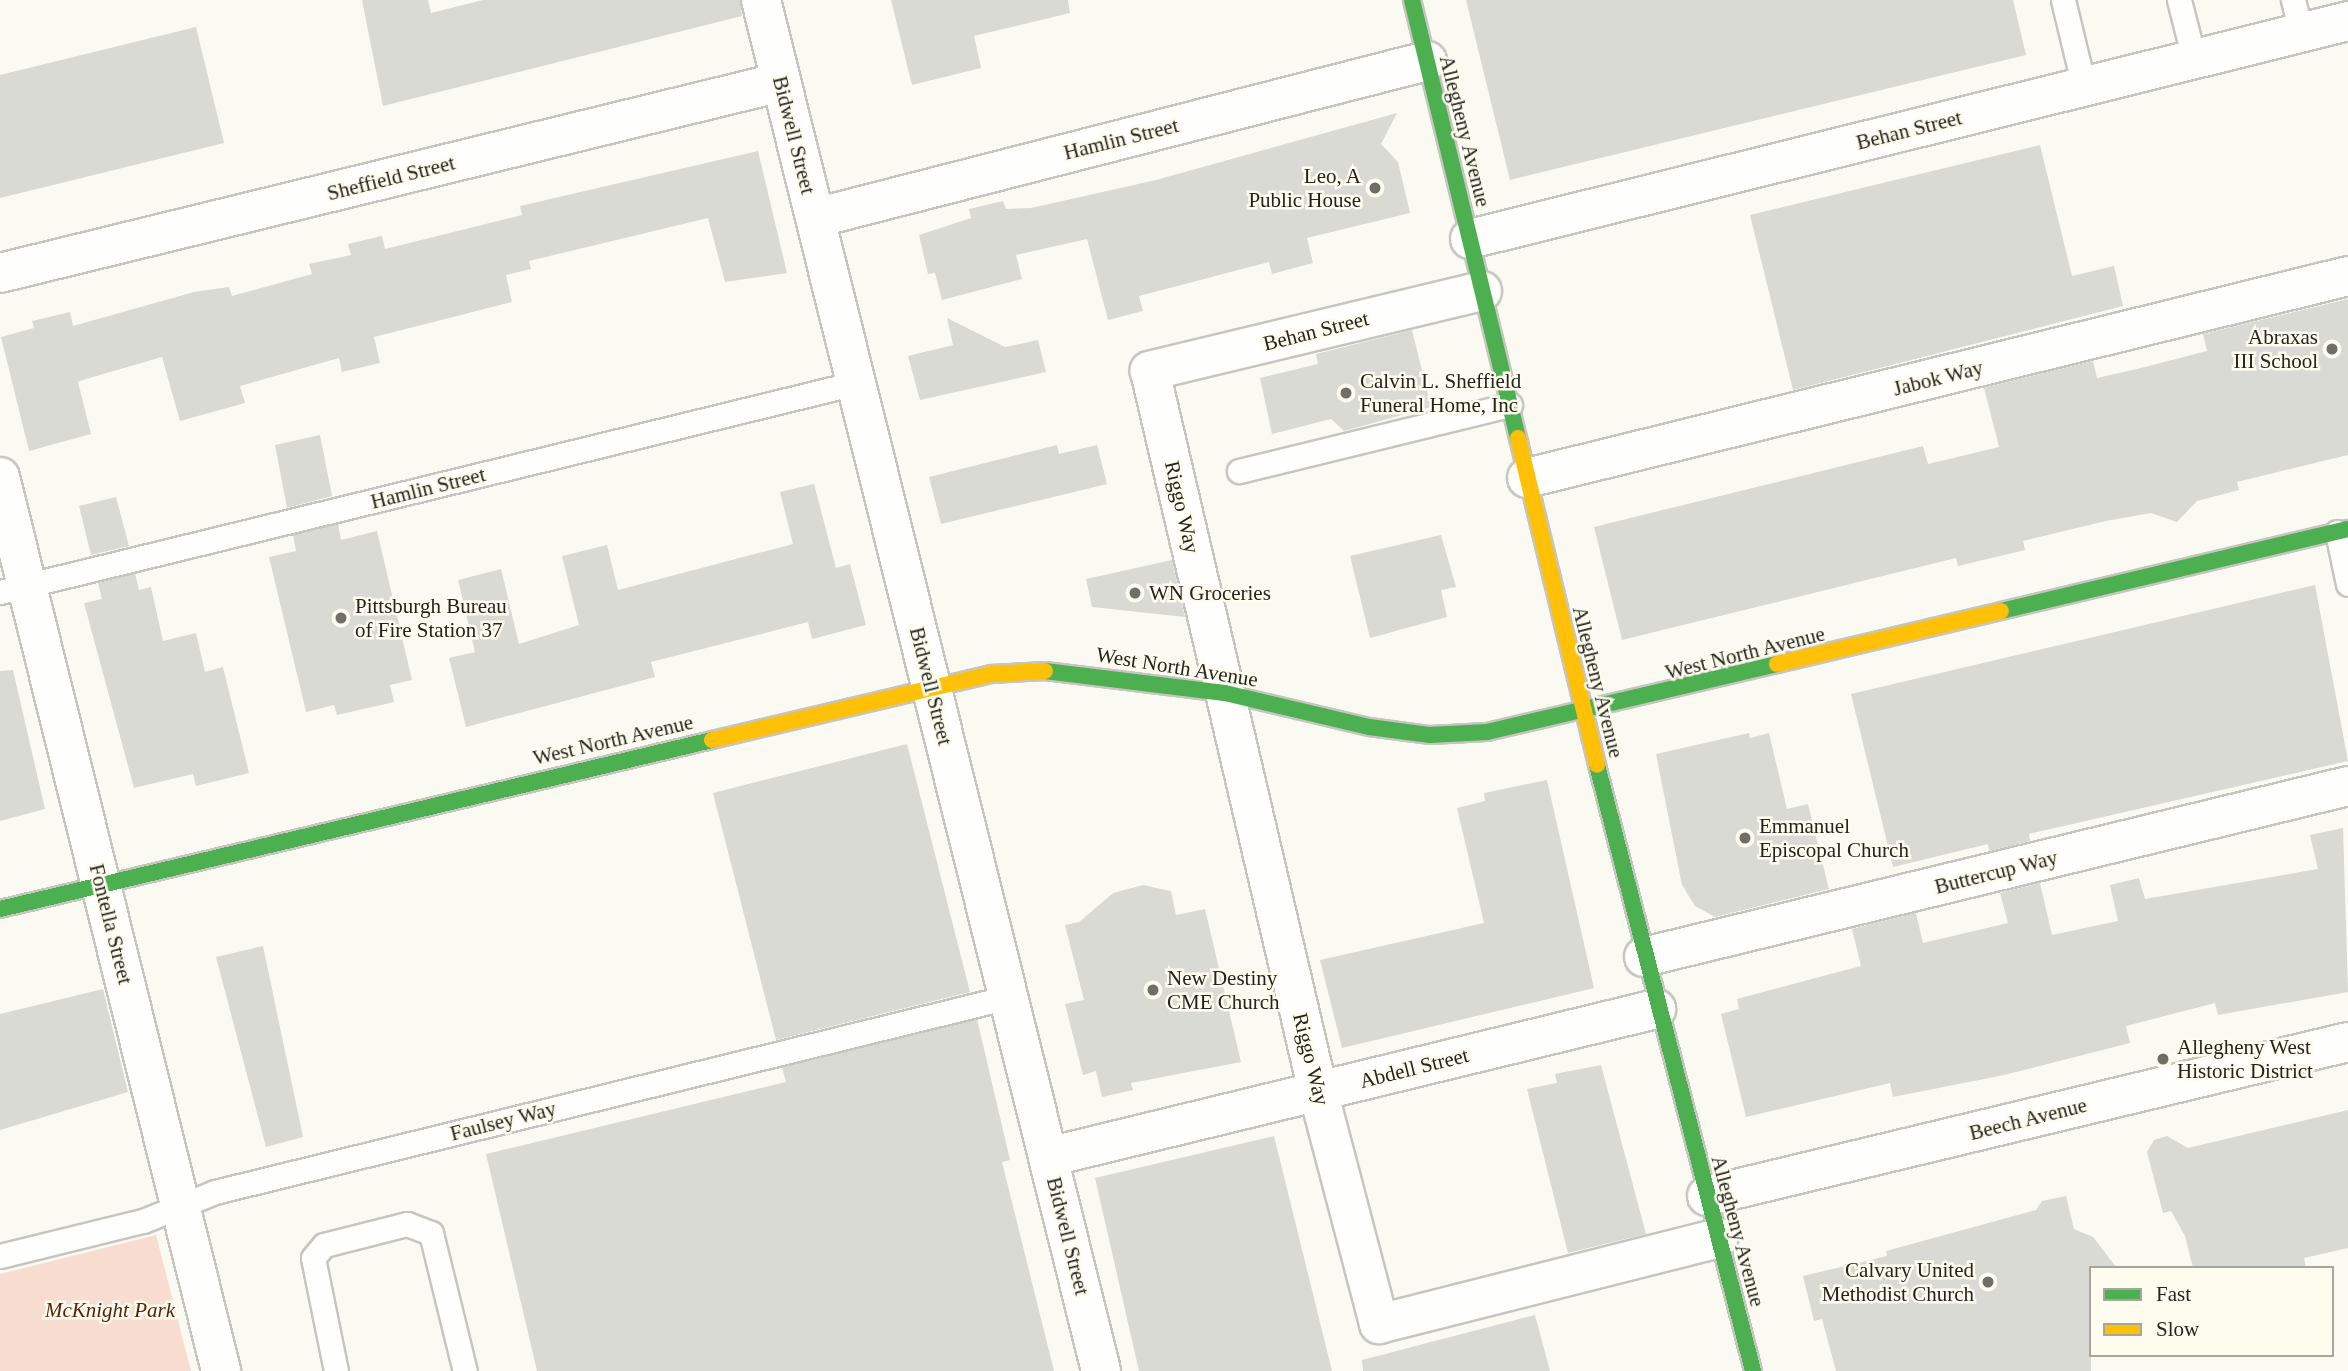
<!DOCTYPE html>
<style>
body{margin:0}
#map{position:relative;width:2348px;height:1371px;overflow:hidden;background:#faf9f2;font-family:Georgia,serif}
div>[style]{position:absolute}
.green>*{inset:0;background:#f8dcd0}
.building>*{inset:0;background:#dadad5}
.roads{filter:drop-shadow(2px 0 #c6c5bf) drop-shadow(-2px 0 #c6c5bf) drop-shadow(0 2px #c6c5bf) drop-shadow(0 -2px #c6c5bf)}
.lane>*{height:23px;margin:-11.5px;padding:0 11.5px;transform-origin:11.5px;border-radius:11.5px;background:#fefefd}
.street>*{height:38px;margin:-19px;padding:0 19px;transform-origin:19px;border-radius:19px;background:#fefefd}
.fast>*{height:16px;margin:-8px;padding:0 8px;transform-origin:8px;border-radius:8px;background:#4caf50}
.slow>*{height:16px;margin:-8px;padding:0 8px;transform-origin:8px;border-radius:8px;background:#ffc107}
.dots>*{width:19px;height:19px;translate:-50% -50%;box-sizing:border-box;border:4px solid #fdfcee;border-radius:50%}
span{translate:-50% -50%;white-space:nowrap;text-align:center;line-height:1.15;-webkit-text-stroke:5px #fdfcee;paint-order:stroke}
.street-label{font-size:21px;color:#24241f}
.poi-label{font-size:21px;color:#24241f}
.right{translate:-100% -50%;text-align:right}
.left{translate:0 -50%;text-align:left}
.park-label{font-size:21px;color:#571f0a;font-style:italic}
.legend{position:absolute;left:2089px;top:1266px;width:245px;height:91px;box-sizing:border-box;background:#fdfcee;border:2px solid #a6a69b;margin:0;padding:9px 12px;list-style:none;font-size:21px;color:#24241f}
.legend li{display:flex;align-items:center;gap:14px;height:35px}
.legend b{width:35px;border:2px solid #a6a69b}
</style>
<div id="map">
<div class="green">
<div style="clip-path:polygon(156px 1235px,191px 1371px,0 1371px,0 1274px)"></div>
</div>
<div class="building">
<div style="clip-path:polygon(362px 0,428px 0,431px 13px,483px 0,740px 0,742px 16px,383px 106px)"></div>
<div style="clip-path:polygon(891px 0,1068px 0,1070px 13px,974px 36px,981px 68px,912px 85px)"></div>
<div style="clip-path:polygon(1466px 0,2013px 0,2026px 55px,1510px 180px)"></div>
<div style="clip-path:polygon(196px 27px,224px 143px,0 198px,0 75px)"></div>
<div style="clip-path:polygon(1397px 113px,1381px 144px,1398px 162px,1410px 213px,1307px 238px,1313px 263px,1272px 274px,1269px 262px,1139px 296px,1143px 311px,1108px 320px,1087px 239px,1016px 255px,1022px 279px,942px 300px,935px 273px,928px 274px,919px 235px,971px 218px,969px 209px,1003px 201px,1006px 209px,1031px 208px,1156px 180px)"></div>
<div style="clip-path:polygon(2040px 145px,2072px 276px,2114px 266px,2123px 306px,1793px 390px,1750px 215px)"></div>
<div style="clip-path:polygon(758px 151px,787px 273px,725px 282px,708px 218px,529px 261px,531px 269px,506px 275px,512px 302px,374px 337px,380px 363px,342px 372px,339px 358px,240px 386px,245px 403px,180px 421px,162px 357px,86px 379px,78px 382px,91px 434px,29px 451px,1px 337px,34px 328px,32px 321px,70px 312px,73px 326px,194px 292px,229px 287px,232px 296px,312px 274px,309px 264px,351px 255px,348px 244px,382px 236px,385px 249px,522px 215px,520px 206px)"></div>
<div style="clip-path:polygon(2348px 299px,2348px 455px,2237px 482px,2239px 490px,2197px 501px,2177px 522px,2151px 513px,2106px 521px,2023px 541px,2025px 550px,1958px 566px,1956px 558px,1622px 640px,1594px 527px,1923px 446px,1928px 464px,1999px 447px,1984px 388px,2093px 361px,2097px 378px,2137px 369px,2207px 351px,2203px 334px)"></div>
<div style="clip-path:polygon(947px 318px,1005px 347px,1038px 340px,1046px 372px,920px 400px,908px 356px,953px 345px)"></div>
<div style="clip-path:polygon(1412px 330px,1431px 407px,1344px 431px,1331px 419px,1272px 434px,1260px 378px,1318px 364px,1316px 354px)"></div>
<div style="clip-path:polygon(320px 435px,332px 496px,287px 508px,275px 445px)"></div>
<div style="clip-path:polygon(1057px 445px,1059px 454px,1097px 445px,1107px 484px,941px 524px,929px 477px)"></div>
<div style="clip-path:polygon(814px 484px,836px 568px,850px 564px,866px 625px,812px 639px,808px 622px,651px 662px,655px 677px,466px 727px,449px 658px,475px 652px,458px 580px,501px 569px,519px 644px,579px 625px,562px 556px,607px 545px,618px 590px,793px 544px,780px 492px)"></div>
<div style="clip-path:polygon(116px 497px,129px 546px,91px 555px,79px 506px)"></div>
<div style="clip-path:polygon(338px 524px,341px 540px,377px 531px,412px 680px,390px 685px,394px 702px,337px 715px,334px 705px,306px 712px,269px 557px,296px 551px,293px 535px)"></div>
<div style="clip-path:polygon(1441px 535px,1456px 587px,1441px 590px,1447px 617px,1370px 638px,1350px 556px)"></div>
<div style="clip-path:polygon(1172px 560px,1185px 617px,1092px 607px,1086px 579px)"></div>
<div style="clip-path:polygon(135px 573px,139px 590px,151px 587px,163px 641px,196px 633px,205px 672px,223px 667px,249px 773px,196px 786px,193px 774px,134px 788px,84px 603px,102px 599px,98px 583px)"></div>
<div style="clip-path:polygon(2315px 585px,2348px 761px,2029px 834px,2030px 841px,1989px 851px,1988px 844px,1893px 867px,1851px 694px)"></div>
<div style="clip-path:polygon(13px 670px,45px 809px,0 821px,0 671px)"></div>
<div style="clip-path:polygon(1749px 733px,1750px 738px,1769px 733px,1787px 809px,1808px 804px,1829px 889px,1715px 917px,1695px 906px,1682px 885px,1656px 754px)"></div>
<div style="clip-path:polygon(907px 744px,970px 992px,776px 1040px,713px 793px)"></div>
<div style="clip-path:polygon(1547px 780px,1594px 988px,1342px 1048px,1320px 960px,1484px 923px,1457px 808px,1485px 801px,1484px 793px)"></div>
<div style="clip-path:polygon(2343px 828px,2348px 992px,2218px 1015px,2215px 1003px,2126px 1026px,2130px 1043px,2004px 1075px,1893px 1097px,1890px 1083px,1746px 1117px,1721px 1014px,1739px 1009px,1737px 999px,1861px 966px,1852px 929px,1916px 913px,1923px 943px,2008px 923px,2000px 893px,2040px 883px,2052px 935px,2118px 921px,2110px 885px,2139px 878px,2145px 899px,2318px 869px,2310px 835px)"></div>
<div style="clip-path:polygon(1143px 885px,1171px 891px,1176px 915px,1205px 909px,1241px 1062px,1131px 1083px,1133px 1090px,1102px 1097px,1096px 1071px,1083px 1075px,1065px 1004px,1084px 1000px,1065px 925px,1079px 922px,1113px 893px)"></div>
<div style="clip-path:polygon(263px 946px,303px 1137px,266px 1147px,216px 957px)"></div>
<div style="clip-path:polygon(103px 989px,128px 1092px,0 1130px,0 1014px)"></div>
<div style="clip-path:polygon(977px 1019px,1010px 1160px,1002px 1162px,1054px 1371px,537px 1371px,486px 1154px,786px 1082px,782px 1067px)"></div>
<div style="clip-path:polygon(1601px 1065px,1646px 1234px,1568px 1253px,1527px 1089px,1557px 1083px,1555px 1074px)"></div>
<div style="clip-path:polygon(2348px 1110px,2348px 1248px,2304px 1258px,2306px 1268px,2193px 1268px,2185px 1236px,2171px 1211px,2163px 1213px,2147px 1152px,2154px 1140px,2167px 1136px,2188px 1148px)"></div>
<div style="clip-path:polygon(1274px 1136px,1332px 1371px,1139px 1371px,1095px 1178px)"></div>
<div style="clip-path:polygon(2066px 1196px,2074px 1229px,2093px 1237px,2117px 1268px,2091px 1268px,2091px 1371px,1836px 1371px,1822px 1319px,1814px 1321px,1803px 1276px,1887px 1256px,1886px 1251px,2036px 1210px,2042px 1201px)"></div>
<div style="clip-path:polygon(1535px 1315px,1550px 1371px,1363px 1371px,1362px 1360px)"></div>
</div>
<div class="roads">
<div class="lane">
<div style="left:2063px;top:0;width:89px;rotate:76.4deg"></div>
<div style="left:2179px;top:0;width:61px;rotate:75.7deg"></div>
<div style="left:2293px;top:0;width:34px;rotate:76deg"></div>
<div style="left:1239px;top:471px;width:279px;rotate:-13.7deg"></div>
<div style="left:2337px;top:532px;width:53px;rotate:78.1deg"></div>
<div style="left:0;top:592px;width:881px;rotate:-13.72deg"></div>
<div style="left:0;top:1256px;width:147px;rotate:-13.8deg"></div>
<div style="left:143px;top:1221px;width:78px;rotate:-21.9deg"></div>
<div style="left:215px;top:1192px;width:818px;rotate:-13.8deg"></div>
<div style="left:336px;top:1371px;width:115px;rotate:-101.5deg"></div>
<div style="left:313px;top:1258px;width:17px;rotate:-50deg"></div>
<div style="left:324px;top:1245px;width:86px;rotate:-14.2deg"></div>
<div style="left:407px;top:1224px;width:26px;rotate:21deg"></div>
<div style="left:431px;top:1233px;width:142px;rotate:76.2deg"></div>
</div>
<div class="street">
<div style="left:761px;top:0;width:1413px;rotate:76.07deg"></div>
<div style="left:815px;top:218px;width:632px;rotate:-14.39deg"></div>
<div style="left:1470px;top:239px;width:905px;rotate:-13.94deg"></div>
<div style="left:0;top:273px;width:804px;rotate:-13.74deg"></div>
<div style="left:1482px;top:291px;width:342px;rotate:166.5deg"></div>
<div style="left:1150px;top:371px;width:739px;rotate:76.87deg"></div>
<div style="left:1318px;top:1091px;width:241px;rotate:75.3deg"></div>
<div style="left:1379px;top:1324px;width:350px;rotate:-14.2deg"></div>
<div style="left:0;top:477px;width:921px;rotate:76.11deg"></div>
<div style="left:1527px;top:478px;width:845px;rotate:-13.82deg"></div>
<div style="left:1644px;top:957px;width:724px;rotate:-13.65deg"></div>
<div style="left:1048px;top:1157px;width:626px;rotate:-13.68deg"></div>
<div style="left:1707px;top:1196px;width:659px;rotate:-13.51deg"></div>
</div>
<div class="fast">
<div style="left:1412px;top:0;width:451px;rotate:76.4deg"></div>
<div style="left:2001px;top:611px;width:357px;rotate:-13.3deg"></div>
<div style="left:1045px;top:671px;width:181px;rotate:7deg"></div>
<div style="left:1225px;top:693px;width:148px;rotate:13.3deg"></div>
<div style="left:1369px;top:727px;width:62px;rotate:7.5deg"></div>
<div style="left:1430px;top:735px;width:57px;rotate:-3deg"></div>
<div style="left:1487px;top:732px;width:298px;rotate:-13.2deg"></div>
<div style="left:1597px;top:765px;width:626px;rotate:75.56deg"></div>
<div style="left:0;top:909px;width:732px;rotate:-13.35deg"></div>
</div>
<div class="slow">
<div style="left:1518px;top:438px;width:336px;rotate:76.4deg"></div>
<div style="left:1777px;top:664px;width:230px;rotate:-13.3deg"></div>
<div style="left:712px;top:740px;width:287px;rotate:-13.3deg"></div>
<div style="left:991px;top:674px;width:54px;rotate:-3.2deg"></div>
</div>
</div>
<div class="dots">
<div style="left:1375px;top:188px;background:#6f6f69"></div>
<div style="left:2332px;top:349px;background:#6f6f69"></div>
<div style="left:1346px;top:393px;background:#6f6f69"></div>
<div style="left:1135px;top:593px;background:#6f6f69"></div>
<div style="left:341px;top:618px;background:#6f6f69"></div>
<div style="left:1745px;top:838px;background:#6f6f69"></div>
<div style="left:1153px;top:990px;background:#6f6f69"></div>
<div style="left:2163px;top:1059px;background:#6f6f69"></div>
<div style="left:1988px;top:1282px;background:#6f6f69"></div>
</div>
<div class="street-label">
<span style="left:1909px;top:130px;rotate:-14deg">Behan Street</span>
<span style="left:1465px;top:131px;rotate:76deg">Allegheny Avenue</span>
<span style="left:794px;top:135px;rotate:76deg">Bidwell Street</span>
<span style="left:1121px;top:139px;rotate:-14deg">Hamlin Street</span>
<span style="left:391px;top:178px;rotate:-14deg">Sheffield Street</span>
<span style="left:1316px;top:331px;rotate:-14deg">Behan Street</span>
<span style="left:1938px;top:378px;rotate:-14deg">Jabok Way</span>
<span style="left:428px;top:488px;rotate:-14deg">Hamlin Street</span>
<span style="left:1182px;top:507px;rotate:77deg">Riggo Way</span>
<span style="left:1745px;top:653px;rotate:-14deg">West North Avenue</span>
<span style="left:1177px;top:667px;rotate:9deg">West North Avenue</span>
<span style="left:1598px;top:682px;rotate:76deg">Allegheny Avenue</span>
<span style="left:931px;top:686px;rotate:76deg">Bidwell Street</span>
<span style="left:613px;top:740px;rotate:-13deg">West North Avenue</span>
<span style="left:1996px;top:872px;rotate:-14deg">Buttercup Way</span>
<span style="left:111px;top:924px;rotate:76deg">Fontella Street</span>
<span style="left:1311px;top:1059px;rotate:76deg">Riggo Way</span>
<span style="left:1414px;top:1068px;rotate:-14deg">Abdell Street</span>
<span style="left:2028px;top:1119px;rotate:-14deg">Beech Avenue</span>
<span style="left:503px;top:1121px;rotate:-14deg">Faulsey Way</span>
<span style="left:1738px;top:1231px;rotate:75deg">Allegheny Avenue</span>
<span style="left:1068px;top:1236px;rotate:76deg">Bidwell Street</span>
</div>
<div class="poi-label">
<span class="right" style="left:1361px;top:188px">Leo, A<br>Public House</span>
<span class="right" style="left:2318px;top:349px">Abraxas<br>III School</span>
<span class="left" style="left:1360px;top:393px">Calvin L. Sheffield<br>Funeral Home, Inc</span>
<span class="left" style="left:1149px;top:593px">WN Groceries</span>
<span class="left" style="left:355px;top:618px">Pittsburgh Bureau<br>of Fire Station 37</span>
<span class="left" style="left:1759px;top:838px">Emmanuel<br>Episcopal Church</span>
<span class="left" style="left:1167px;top:990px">New Destiny<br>CME Church</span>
<span class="left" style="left:2177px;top:1059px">Allegheny West<br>Historic District</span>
<span class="right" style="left:1974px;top:1282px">Calvary United<br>Methodist Church</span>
</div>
<div class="park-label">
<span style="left:110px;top:1310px">McKnight Park</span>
</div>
<ul class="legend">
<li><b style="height:9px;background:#4caf50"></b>Fast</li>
<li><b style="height:9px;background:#ffc107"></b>Slow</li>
</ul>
</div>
